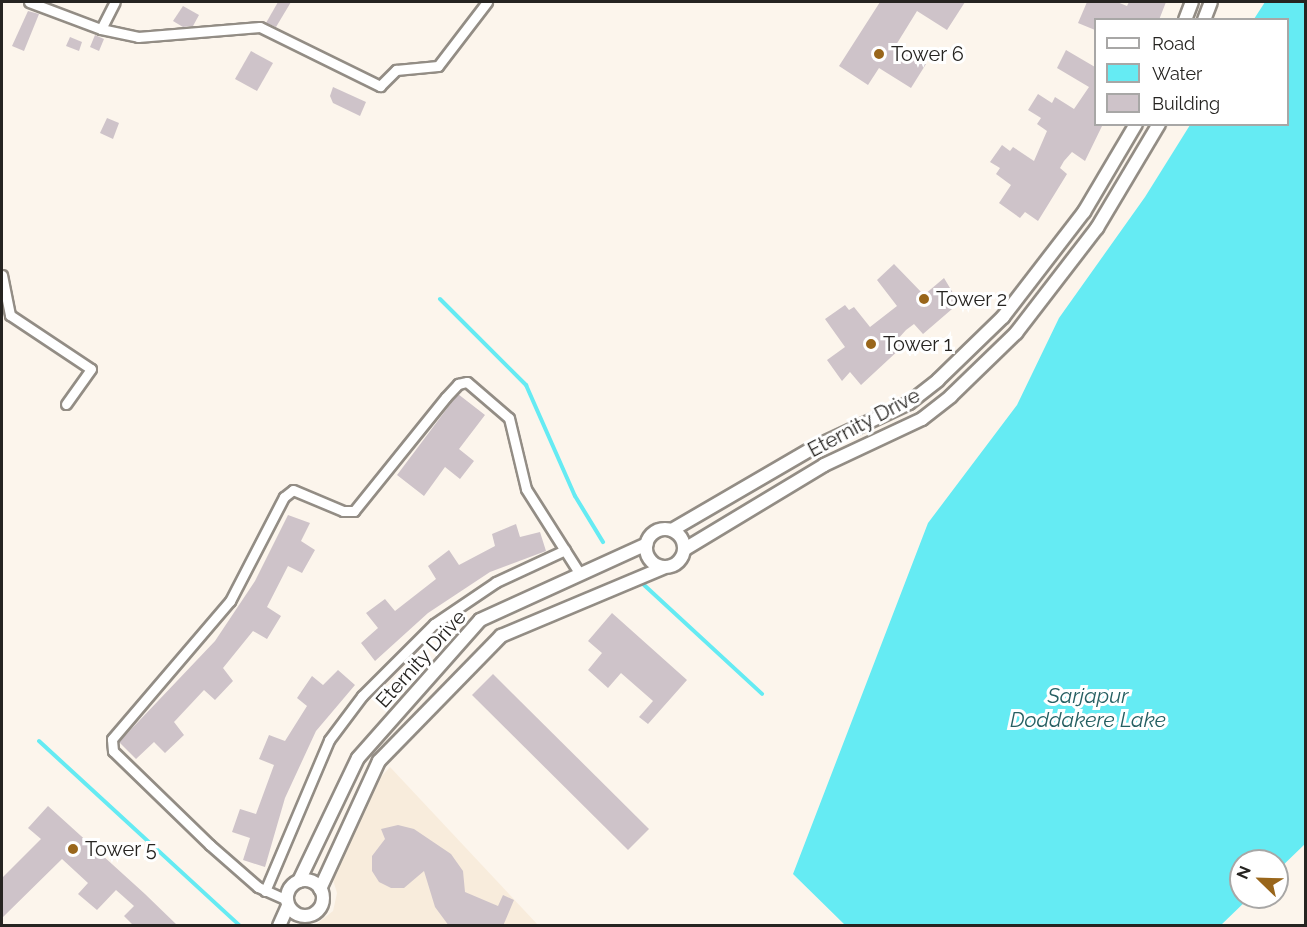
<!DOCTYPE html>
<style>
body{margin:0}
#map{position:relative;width:1307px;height:927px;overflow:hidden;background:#fcf5ec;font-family:Raleway,sans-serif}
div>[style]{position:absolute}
.built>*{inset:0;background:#f8ecdc}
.water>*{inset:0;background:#65ebf3}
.stream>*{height:4px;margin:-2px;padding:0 2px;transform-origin:2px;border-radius:2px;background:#65ebf3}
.building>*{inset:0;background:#cec3c9}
.roads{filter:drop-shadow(2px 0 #938d85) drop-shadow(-2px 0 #938d85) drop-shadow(0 2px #938d85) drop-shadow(0 -2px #938d85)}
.minor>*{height:9px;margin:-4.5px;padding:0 4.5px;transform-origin:4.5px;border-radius:4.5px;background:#fff}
.tertiary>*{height:12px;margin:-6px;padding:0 6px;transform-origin:6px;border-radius:6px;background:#fff}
.tertiary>.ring{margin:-6px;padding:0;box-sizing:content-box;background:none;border:12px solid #fff;border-radius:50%}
.dots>*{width:16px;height:16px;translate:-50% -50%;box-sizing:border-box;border:3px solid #fff;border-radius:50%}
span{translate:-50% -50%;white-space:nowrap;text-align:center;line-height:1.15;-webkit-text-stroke:6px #fff;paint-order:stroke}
.poi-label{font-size:20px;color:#262421}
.left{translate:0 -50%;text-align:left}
.street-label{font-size:20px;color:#262421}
.water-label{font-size:21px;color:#265f62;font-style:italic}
.frame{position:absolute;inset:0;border:3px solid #262421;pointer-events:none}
.legend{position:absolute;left:1094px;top:18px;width:195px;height:108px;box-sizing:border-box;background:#fff;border:2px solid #a8a7a6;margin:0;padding:8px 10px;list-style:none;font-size:18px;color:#262421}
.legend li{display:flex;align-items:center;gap:12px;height:30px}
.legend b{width:30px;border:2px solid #a8a7a6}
.north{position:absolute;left:1229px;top:849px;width:60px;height:60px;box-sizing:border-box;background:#fff;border:2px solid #a8a7a6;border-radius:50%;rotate:293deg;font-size:16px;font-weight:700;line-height:24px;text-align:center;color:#262421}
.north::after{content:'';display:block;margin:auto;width:21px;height:27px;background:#99661b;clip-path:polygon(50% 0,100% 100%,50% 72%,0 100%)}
</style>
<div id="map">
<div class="built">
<div style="clip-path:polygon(390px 767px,538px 925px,314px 926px,333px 911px,337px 893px,333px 880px,373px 786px)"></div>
</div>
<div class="water">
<div style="clip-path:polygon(1265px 2px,1306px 2px,1305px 844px,1277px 871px,1277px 861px,1241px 861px,1241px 897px,1250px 897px,1221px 925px,845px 925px,793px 874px,928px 523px,1017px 405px,1059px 318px,1145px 197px,1190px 125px,1288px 124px,1288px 20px,1254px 19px)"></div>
</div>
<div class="stream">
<div style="left:440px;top:299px;width:122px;rotate:45deg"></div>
<div style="left:526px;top:385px;width:121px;rotate:66.2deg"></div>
<div style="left:575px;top:496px;width:54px;rotate:58.7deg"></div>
<div style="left:643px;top:584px;width:162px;rotate:42.7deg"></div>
<div style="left:39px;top:741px;width:272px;rotate:42.6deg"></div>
</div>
<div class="building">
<div style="clip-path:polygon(278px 2px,291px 2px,276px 27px,266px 23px)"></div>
<div style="clip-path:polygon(880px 2px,965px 2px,947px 30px,917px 11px,896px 45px,926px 64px,911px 88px,879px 68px,868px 85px,839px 66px)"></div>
<div style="clip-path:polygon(1087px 2px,1117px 2px,1127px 6px,1129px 2px,1166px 2px,1159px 20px,1095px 20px,1095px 30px,1078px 23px)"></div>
<div style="clip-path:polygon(183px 6px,199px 15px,193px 26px,183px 27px,173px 21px)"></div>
<div style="clip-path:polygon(28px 11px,39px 14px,24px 51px,12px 46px)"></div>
<div style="clip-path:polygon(95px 35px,104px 39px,99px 51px,90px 47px)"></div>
<div style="clip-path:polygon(70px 37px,82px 42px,79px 51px,66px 46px)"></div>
<div style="clip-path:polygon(1066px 50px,1095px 67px,1095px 124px,1103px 124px,1085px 161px,1072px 152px,1064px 161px,1060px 168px,1067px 174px,1038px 221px,1025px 212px,1020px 218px,999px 203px,1011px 185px,996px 174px,1000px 168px,990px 162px,1002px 145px,1010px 151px,1013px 147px,1034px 161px,1047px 131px,1037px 124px,1041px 118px,1028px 110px,1038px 94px,1052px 103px,1055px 97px,1074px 109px,1089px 87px,1057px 68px)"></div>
<div style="clip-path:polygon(251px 51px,273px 63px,257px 91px,235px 79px)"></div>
<div style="clip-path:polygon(333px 87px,366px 102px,360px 116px,333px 103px,330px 96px)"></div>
<div style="clip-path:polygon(107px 118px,119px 123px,113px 139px,100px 133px)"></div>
<div style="clip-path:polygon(894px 264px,924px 295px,944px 278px,959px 303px,923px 334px,914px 324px,906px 330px,897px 340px,902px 347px,861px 385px,850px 372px,842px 381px,827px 360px,845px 347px,825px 319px,845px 305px,849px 310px,854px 307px,870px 327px,897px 306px,877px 280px)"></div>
<div style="clip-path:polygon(458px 394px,485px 415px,459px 449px,474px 461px,460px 479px,445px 467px,424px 496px,397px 475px)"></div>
<div style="clip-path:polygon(288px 515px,310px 523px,301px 541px,315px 550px,302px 573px,288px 566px,267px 607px,281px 616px,267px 639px,253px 631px,223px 668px,233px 681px,215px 700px,204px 690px,174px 722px,184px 735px,165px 753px,154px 742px,136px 759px,119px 742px,215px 641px,255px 581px)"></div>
<div style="clip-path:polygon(516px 524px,520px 537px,540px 532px,546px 551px,490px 572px,428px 613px,375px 661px,361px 643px,378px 628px,366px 613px,385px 599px,395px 611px,436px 579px,428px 566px,449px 550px,459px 565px,495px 546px,492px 534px)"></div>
<div style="clip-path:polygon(612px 613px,687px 680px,648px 724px,639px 717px,653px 701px,621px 673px,608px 688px,588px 670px,602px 653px,588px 641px)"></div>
<div style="clip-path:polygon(338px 670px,355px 685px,316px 731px,285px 798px,265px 867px,243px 860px,250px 838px,232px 832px,240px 809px,256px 814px,274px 765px,259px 759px,269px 735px,285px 741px,307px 706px,297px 698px,312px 676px,323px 685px)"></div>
<div style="clip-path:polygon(493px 674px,649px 829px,628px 850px,472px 695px)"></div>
<div style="clip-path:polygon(48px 806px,145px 894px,178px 926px,134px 926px,124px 916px,134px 906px,116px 890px,97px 910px,78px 894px,88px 883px,62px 859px,2px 918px,2px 878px,41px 839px,28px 828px)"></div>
<div style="clip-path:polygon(398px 825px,414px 829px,451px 854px,463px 871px,465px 892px,498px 906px,503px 895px,514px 900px,503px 926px,449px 926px,435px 907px,424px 871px,404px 888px,391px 888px,379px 882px,372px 871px,372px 856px,385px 839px,381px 829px)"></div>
</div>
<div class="roads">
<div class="minor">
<div style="left:29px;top:2px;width:77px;rotate:20.6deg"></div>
<div style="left:101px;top:29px;width:38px;rotate:12deg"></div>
<div style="left:138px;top:37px;width:122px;rotate:-4.7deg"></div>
<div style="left:260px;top:27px;width:134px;rotate:26.2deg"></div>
<div style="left:380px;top:86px;width:23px;rotate:-45deg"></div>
<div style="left:396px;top:70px;width:42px;rotate:-5.4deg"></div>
<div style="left:438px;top:66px;width:81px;rotate:-52.6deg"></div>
<div style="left:101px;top:29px;width:30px;rotate:-63deg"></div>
<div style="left:2px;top:275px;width:41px;rotate:78.7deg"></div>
<div style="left:10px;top:315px;width:97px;rotate:33.7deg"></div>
<div style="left:91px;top:369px;width:43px;rotate:125.5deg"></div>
<div style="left:265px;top:891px;width:164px;rotate:-67deg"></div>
<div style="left:329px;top:740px;width:55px;rotate:-53.1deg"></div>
<div style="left:362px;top:696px;width:102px;rotate:-45deg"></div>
<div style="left:434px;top:624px;width:75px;rotate:-34.1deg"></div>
<div style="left:496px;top:582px;width:76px;rotate:-24.9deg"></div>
<div style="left:287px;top:900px;width:32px;rotate:-156deg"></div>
<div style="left:258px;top:887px;width:64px;rotate:-138.8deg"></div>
<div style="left:210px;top:845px;width:135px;rotate:-135.9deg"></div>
<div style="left:113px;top:751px;width:12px;rotate:-95deg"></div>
<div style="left:112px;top:739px;width:182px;rotate:-49.5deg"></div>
<div style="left:230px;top:601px;width:117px;rotate:-62.6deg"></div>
<div style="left:284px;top:497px;width:11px;rotate:-38deg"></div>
<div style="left:293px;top:490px;width:54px;rotate:22.8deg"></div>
<div style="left:343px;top:511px;width:11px"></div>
<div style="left:354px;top:511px;width:146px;rotate:-51.1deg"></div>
<div style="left:446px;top:397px;width:18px;rotate:-47deg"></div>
<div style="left:458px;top:384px;width:9px;rotate:-13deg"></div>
<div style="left:467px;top:382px;width:55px;rotate:40.6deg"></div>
<div style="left:509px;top:418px;width:73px;rotate:76.5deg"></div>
<div style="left:526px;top:489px;width:101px;rotate:57.6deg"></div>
</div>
<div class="tertiary">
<div style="left:1185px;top:20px;width:19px;rotate:-69deg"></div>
<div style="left:1204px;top:20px;width:19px;rotate:-69deg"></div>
<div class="ring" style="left:646px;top:529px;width:26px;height:26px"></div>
<div style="left:672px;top:530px;width:161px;rotate:-30.2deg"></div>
<div style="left:811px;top:449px;width:108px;rotate:-25.1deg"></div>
<div style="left:909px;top:403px;width:37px;rotate:-38deg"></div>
<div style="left:938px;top:380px;width:91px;rotate:-44.1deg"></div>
<div style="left:1003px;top:317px;width:133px;rotate:-52.4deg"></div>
<div style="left:1084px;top:212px;width:102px;rotate:-59.4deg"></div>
<div style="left:685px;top:549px;width:162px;rotate:-31.1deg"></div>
<div style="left:824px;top:465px;width:108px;rotate:-25.1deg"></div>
<div style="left:922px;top:419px;width:37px;rotate:-38deg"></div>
<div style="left:951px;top:396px;width:91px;rotate:-44.1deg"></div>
<div style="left:1016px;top:333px;width:133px;rotate:-52.4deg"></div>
<div style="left:1097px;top:228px;width:121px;rotate:-59.2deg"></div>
<div class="ring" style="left:287px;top:880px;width:24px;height:24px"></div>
<div style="left:299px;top:881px;width:136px;rotate:-64.4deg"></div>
<div style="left:358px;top:758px;width:184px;rotate:-48.5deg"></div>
<div style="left:480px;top:620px;width:183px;rotate:-24.5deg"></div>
<div style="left:320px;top:889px;width:141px;rotate:-65.3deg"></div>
<div style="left:379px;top:761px;width:175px;rotate:-45.7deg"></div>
<div style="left:501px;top:636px;width:176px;rotate:-22.8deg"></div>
<div style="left:279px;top:926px;width:22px;rotate:-66deg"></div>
</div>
</div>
<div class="dots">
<div style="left:879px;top:54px;background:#99661b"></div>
<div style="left:924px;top:299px;background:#99661b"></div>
<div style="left:871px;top:344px;background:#99661b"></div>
<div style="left:73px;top:849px;background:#99661b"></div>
</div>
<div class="poi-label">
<span class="left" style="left:891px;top:54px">Tower 6</span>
<span class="left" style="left:936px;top:299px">Tower 2</span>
<span class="left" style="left:883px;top:344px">Tower 1</span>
<span class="left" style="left:85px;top:849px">Tower 5</span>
</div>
<div class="street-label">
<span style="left:864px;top:423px;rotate:-28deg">Eternity Drive</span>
<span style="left:421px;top:659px;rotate:-48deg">Eternity Drive</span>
</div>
<div class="water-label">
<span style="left:1088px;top:708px">Sarjapur<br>Doddakere Lake</span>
</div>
<div class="frame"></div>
<ul class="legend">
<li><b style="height:8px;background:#fff"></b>Road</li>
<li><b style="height:16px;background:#65ebf3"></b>Water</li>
<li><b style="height:16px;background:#cec3c9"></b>Building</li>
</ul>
<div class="north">N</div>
</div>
